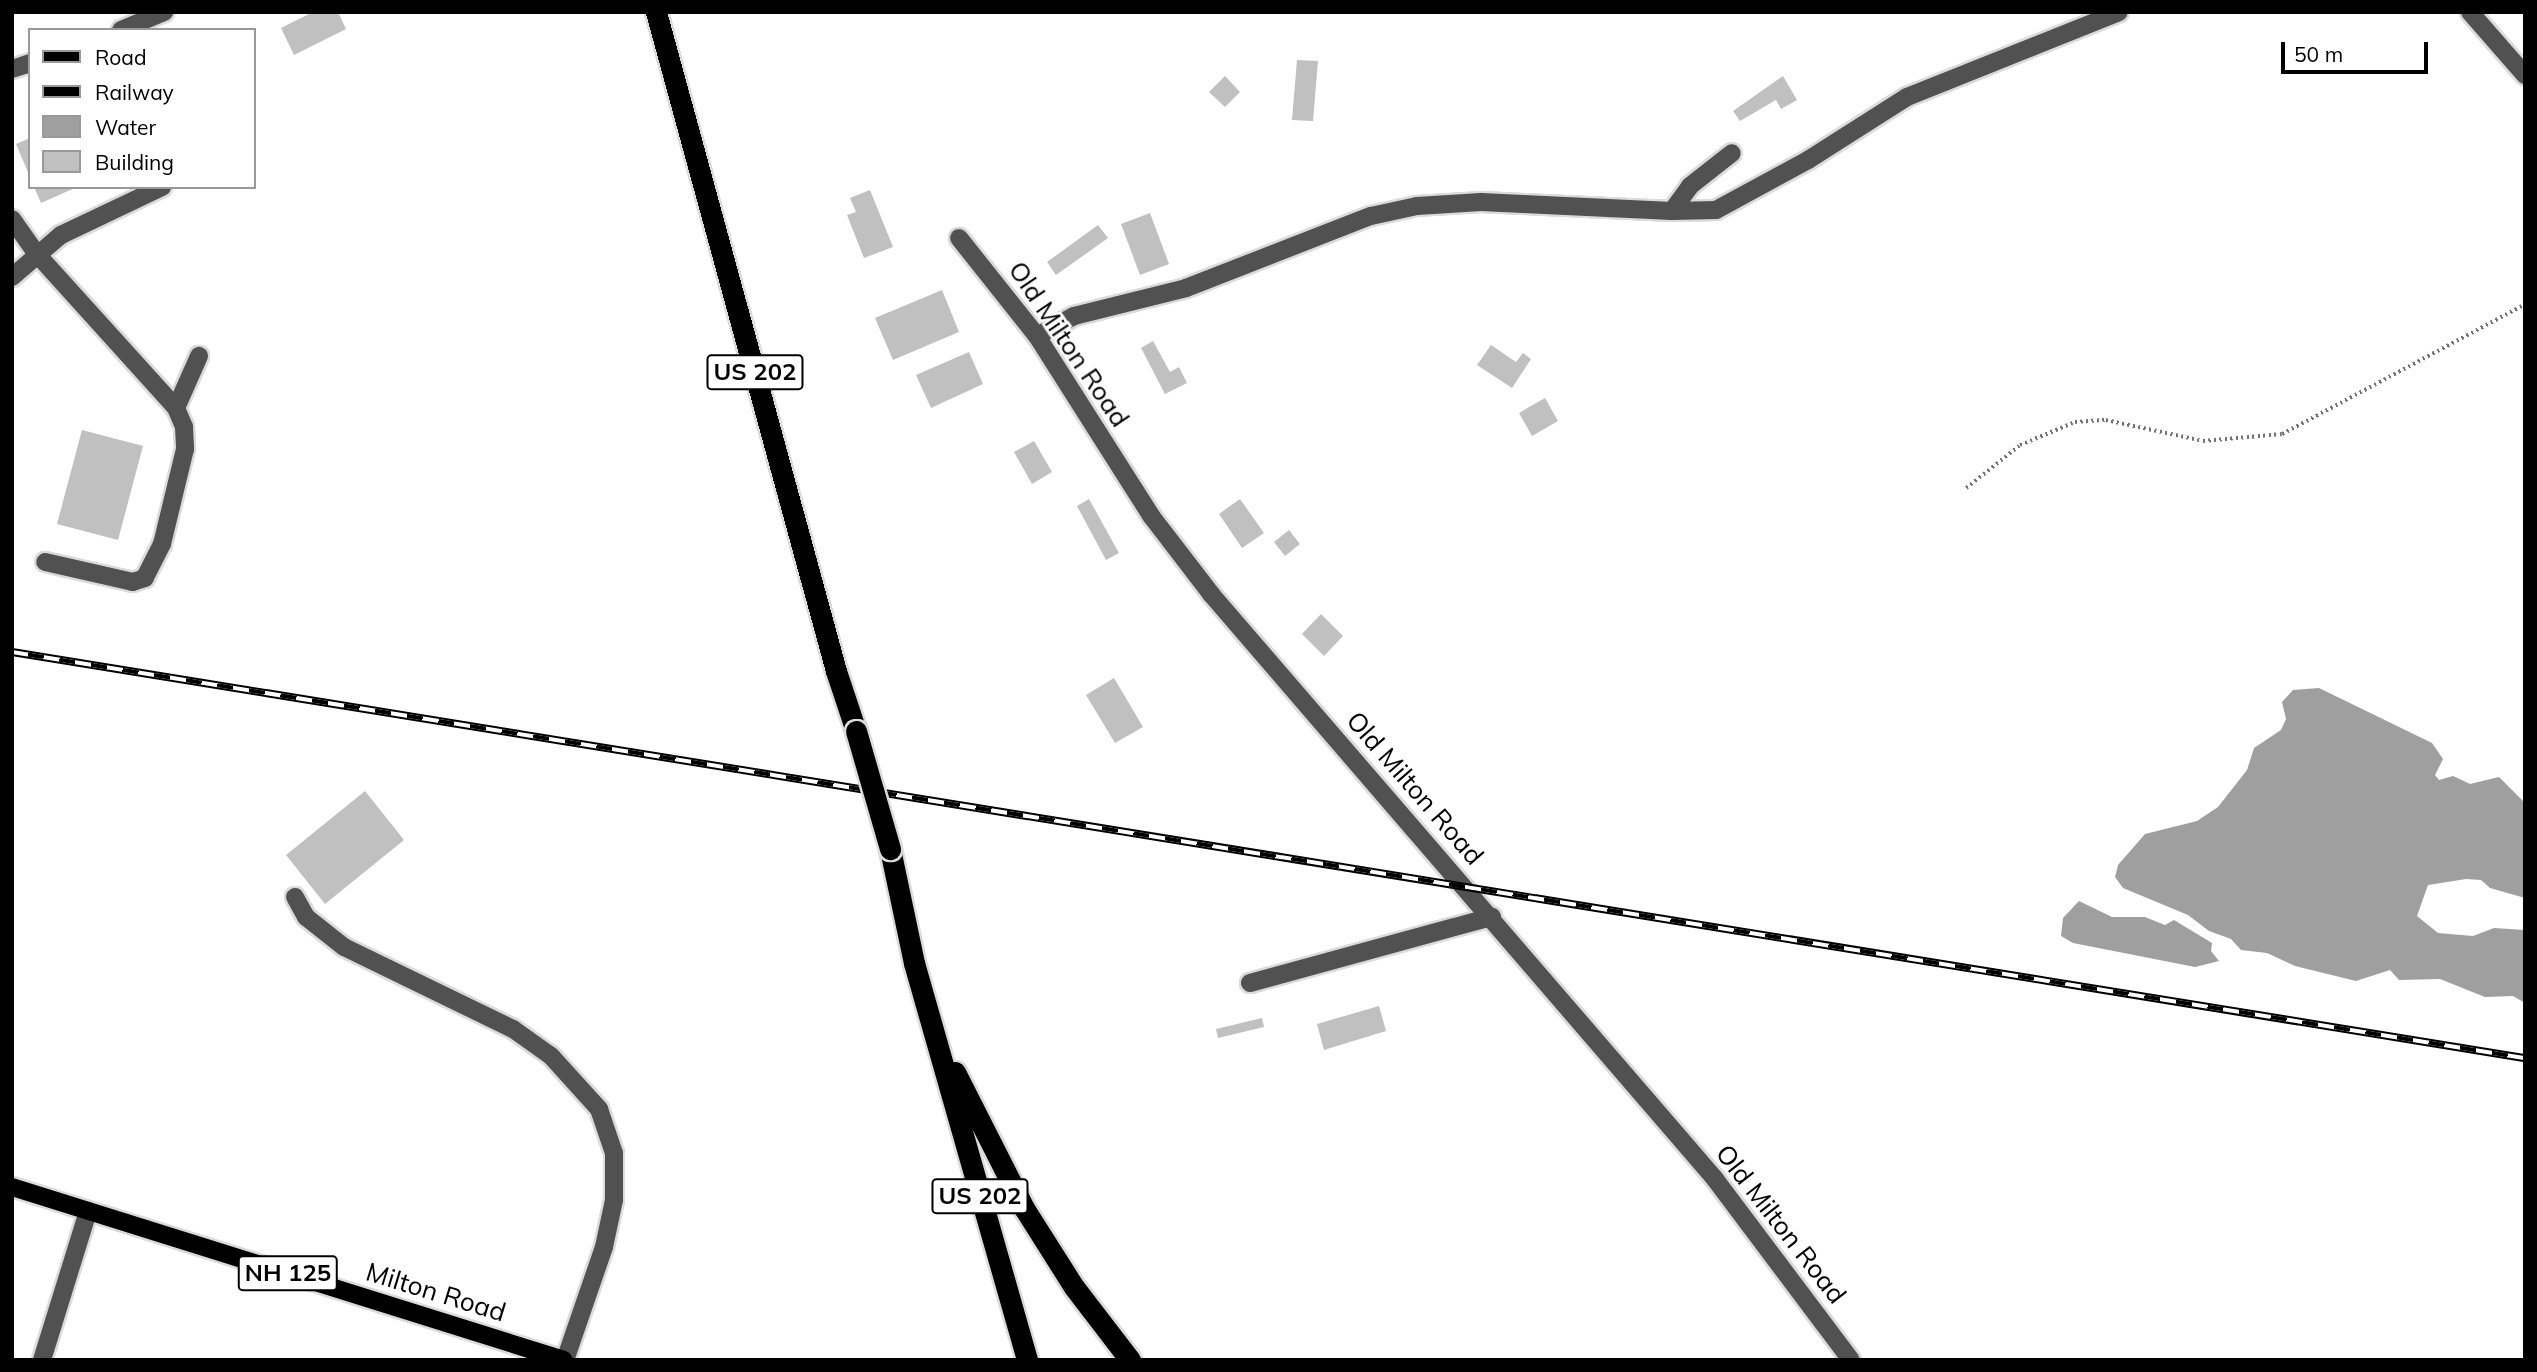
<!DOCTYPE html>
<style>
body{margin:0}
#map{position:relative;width:2537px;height:1372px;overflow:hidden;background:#fff;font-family:Mulish,sans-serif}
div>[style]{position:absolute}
.water>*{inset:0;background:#9f9f9f}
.building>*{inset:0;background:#c0c0c0}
.path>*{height:3.5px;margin-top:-1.75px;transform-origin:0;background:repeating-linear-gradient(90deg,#737373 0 2px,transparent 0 5.5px)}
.roads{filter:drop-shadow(2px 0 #dbdbdb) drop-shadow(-2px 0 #dbdbdb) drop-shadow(0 2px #dbdbdb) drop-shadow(0 -2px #dbdbdb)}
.minor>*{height:18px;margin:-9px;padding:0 9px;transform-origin:9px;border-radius:9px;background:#515151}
.major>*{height:18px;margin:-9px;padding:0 9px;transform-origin:9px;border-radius:9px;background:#000}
.highway>*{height:21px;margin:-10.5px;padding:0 10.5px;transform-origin:10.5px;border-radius:10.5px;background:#000}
.rail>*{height:8px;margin-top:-4px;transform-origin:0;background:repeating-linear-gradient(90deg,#fff 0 16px,#000 0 32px);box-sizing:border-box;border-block:2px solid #000}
.bridges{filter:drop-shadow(2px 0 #dbdbdb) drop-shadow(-2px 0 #dbdbdb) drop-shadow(0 2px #dbdbdb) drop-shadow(0 -2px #dbdbdb)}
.highway-bridge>*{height:21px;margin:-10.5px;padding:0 10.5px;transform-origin:10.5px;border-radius:10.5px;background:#000}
span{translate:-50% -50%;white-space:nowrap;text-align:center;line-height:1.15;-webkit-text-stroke:5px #fff;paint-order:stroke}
.shield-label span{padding:2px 5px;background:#fff;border:2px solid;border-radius:5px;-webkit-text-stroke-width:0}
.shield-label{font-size:24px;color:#000;font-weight:700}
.street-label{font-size:26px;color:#000}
.frame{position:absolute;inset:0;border:14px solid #000;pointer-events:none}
.legend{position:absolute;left:28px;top:28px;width:228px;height:161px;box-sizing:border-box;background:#fff;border:2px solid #999;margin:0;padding:9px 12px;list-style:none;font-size:21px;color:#000}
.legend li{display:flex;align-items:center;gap:14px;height:35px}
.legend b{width:35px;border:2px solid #999}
.scale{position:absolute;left:2281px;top:42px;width:147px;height:32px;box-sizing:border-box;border:4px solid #000;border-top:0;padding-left:9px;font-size:21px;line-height:24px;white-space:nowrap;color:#000;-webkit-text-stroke:5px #fff;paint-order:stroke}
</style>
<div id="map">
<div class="water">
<div style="clip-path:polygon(2319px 688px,2432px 743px,2443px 759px,2435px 775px,2439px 780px,2453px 776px,2470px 784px,2499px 777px,2525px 803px,2525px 898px,2490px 888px,2481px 880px,2466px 879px,2428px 885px,2417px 916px,2438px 933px,2473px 936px,2494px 928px,2525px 930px,2525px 1003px,2513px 996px,2485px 997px,2440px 979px,2399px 980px,2390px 970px,2356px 981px,2295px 966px,2267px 953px,2241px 950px,2231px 939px,2209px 931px,2188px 915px,2123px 888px,2115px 877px,2118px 865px,2145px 834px,2197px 821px,2218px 807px,2247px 770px,2254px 748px,2281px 730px,2286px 719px,2282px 702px,2293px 690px)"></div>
<div style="clip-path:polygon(2079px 901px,2112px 917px,2145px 917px,2165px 925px,2174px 920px,2212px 943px,2211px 951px,2219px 961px,2195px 967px,2073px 943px,2061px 936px,2063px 918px)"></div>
</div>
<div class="building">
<div style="clip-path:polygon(313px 12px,338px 12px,346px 29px,294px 55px,281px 28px)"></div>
<div style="clip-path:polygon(1297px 60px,1318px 61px,1313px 121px,1292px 120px)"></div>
<div style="clip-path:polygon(1225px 76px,1240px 92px,1225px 107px,1209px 92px)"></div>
<div style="clip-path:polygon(1783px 76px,1797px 100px,1781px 109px,1776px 100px,1740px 121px,1733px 111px)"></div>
<div style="clip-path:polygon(30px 138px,30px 177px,16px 144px)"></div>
<div style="clip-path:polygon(34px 187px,77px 187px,41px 203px)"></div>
<div style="clip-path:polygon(870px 190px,893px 247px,864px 258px,847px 215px,856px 212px,850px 198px)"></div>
<div style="clip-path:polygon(1150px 213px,1169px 264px,1140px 275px,1121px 224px)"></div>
<div style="clip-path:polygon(1098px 225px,1108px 238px,1056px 275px,1047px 262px)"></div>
<div style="clip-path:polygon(942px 290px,959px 332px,893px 360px,875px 318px)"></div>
<div style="clip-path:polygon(1153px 341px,1170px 372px,1179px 367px,1187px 383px,1165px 394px,1141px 348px)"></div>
<div style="clip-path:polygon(1491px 345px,1516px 362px,1523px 353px,1531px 359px,1512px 388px,1477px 365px)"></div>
<div style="clip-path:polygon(969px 352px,983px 384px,931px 408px,916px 375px)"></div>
<div style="clip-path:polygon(1545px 398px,1558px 421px,1532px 436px,1519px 413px)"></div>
<div style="clip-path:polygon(82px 430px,143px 446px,118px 540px,57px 524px)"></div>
<div style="clip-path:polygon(1034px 441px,1052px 472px,1032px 484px,1014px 452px)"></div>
<div style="clip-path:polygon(1089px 499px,1119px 553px,1106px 560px,1077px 506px)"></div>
<div style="clip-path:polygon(1240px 499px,1264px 533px,1242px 548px,1219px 514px)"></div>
<div style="clip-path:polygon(1289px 530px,1300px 544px,1285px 556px,1274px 542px)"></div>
<div style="clip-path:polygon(1321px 614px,1343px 636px,1324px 656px,1302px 634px)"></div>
<div style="clip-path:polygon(1114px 678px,1143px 727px,1115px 743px,1086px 695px)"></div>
<div style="clip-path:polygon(365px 791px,404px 840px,325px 904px,286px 855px)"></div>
<div style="clip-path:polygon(1379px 1006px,1386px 1031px,1324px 1050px,1317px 1024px)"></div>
<div style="clip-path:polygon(1262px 1018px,1264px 1027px,1218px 1038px,1216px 1029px)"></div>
</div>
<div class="path">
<div style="left:1966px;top:488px;width:69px;rotate:-38.5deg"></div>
<div style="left:2020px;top:445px;width:60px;rotate:-22.7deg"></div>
<div style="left:2075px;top:422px;width:31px;rotate:-4deg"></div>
<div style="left:2106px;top:420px;width:99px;rotate:12.2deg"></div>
<div style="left:2203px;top:441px;width:79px;rotate:-5.1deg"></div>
<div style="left:2282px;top:434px;width:276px;rotate:-28.1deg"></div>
</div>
<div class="roads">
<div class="minor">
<div style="left:2470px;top:12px;width:84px;rotate:48.9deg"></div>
<div style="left:121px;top:30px;width:47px;rotate:-22.7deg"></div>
<div style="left:12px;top:69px;width:19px;rotate:-18deg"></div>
<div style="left:1672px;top:211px;width:44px;rotate:-1.3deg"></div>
<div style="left:1716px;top:210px;width:105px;rotate:-28.5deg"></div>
<div style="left:1808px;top:160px;width:117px;rotate:-32.5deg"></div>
<div style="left:1907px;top:97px;width:228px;rotate:-21.8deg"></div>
<div style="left:12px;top:219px;width:42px;rotate:54.8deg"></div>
<div style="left:36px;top:253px;width:209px;rotate:47.9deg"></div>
<div style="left:176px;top:408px;width:21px;rotate:67deg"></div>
<div style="left:184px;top:427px;width:22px;rotate:87deg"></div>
<div style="left:185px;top:449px;width:98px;rotate:103.6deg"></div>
<div style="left:162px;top:544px;width:38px;rotate:117deg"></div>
<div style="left:145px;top:578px;width:13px;rotate:162deg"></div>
<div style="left:133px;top:582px;width:90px;rotate:-167.2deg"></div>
<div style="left:959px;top:238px;width:125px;rotate:51.5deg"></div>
<div style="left:1037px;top:336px;width:214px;rotate:57.6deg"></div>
<div style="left:1152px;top:517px;width:97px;rotate:52.5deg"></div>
<div style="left:1211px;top:594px;width:772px;rotate:49.25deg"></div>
<div style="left:1715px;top:1179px;width:226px;rotate:53.1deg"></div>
<div style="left:12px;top:277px;width:65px;rotate:-40.6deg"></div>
<div style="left:61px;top:235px;width:112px;rotate:-25.4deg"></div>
<div style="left:1037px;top:336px;width:42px;rotate:-28.4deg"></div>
<div style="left:1074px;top:316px;width:115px;rotate:-14deg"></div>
<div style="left:1186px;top:288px;width:199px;rotate:-21.3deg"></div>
<div style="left:1371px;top:216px;width:47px;rotate:-12.3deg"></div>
<div style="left:1417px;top:206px;width:64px;rotate:-3.6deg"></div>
<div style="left:1481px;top:202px;width:191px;rotate:2.7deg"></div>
<div style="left:1672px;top:211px;width:31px;rotate:-54deg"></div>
<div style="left:1690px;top:186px;width:53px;rotate:-38.2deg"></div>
<div style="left:176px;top:408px;width:57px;rotate:-66.1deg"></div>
<div style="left:295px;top:897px;width:23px;rotate:61deg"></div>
<div style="left:306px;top:917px;width:48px;rotate:38.3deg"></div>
<div style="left:344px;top:947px;width:188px;rotate:25.9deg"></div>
<div style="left:513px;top:1029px;width:47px;rotate:35.4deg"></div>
<div style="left:551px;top:1056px;width:72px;rotate:47.8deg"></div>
<div style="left:599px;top:1109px;width:46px;rotate:71.2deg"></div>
<div style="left:614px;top:1153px;width:47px;rotate:90deg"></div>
<div style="left:614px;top:1200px;width:48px;rotate:102deg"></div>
<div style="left:604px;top:1247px;width:120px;rotate:109deg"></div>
<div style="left:1250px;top:983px;width:251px;rotate:-15.3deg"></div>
<div style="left:42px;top:1360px;width:156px;rotate:-72.8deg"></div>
</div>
<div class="major">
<div style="left:12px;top:1187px;width:578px;rotate:17.4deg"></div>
</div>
<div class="highway">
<div style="left:656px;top:12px;width:683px;rotate:74.72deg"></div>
<div style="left:836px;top:671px;width:63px;rotate:71.6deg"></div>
<div style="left:890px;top:849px;width:116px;rotate:78.1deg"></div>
<div style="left:914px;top:963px;width:413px;rotate:74.1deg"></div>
<div style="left:955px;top:1072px;width:153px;rotate:63.1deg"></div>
<div style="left:1024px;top:1208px;width:93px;rotate:57.7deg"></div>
<div style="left:1074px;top:1287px;width:92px;rotate:52.5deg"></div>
</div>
</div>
<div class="rail">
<div style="left:12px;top:652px;width:2546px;rotate:9.18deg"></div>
</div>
<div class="bridges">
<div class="highway-bridge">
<div style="left:856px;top:731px;width:123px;rotate:73.9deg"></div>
</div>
</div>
<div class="shield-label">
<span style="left:755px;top:372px">US 202</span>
<span style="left:980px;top:1196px">US 202</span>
<span style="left:288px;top:1273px">NH 125</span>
</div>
<div class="street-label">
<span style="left:1069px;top:344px;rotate:56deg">Old Milton Road</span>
<span style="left:1415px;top:788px;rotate:49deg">Old Milton Road</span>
<span style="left:1781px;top:1224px;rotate:52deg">Old Milton Road</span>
<span style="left:436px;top:1292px;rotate:17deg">Milton Road</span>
</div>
<div class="frame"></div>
<ul class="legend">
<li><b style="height:9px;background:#000"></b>Road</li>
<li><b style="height:9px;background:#000"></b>Railway</li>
<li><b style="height:19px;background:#9f9f9f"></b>Water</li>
<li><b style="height:19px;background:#c0c0c0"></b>Building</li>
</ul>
<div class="scale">50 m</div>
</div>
